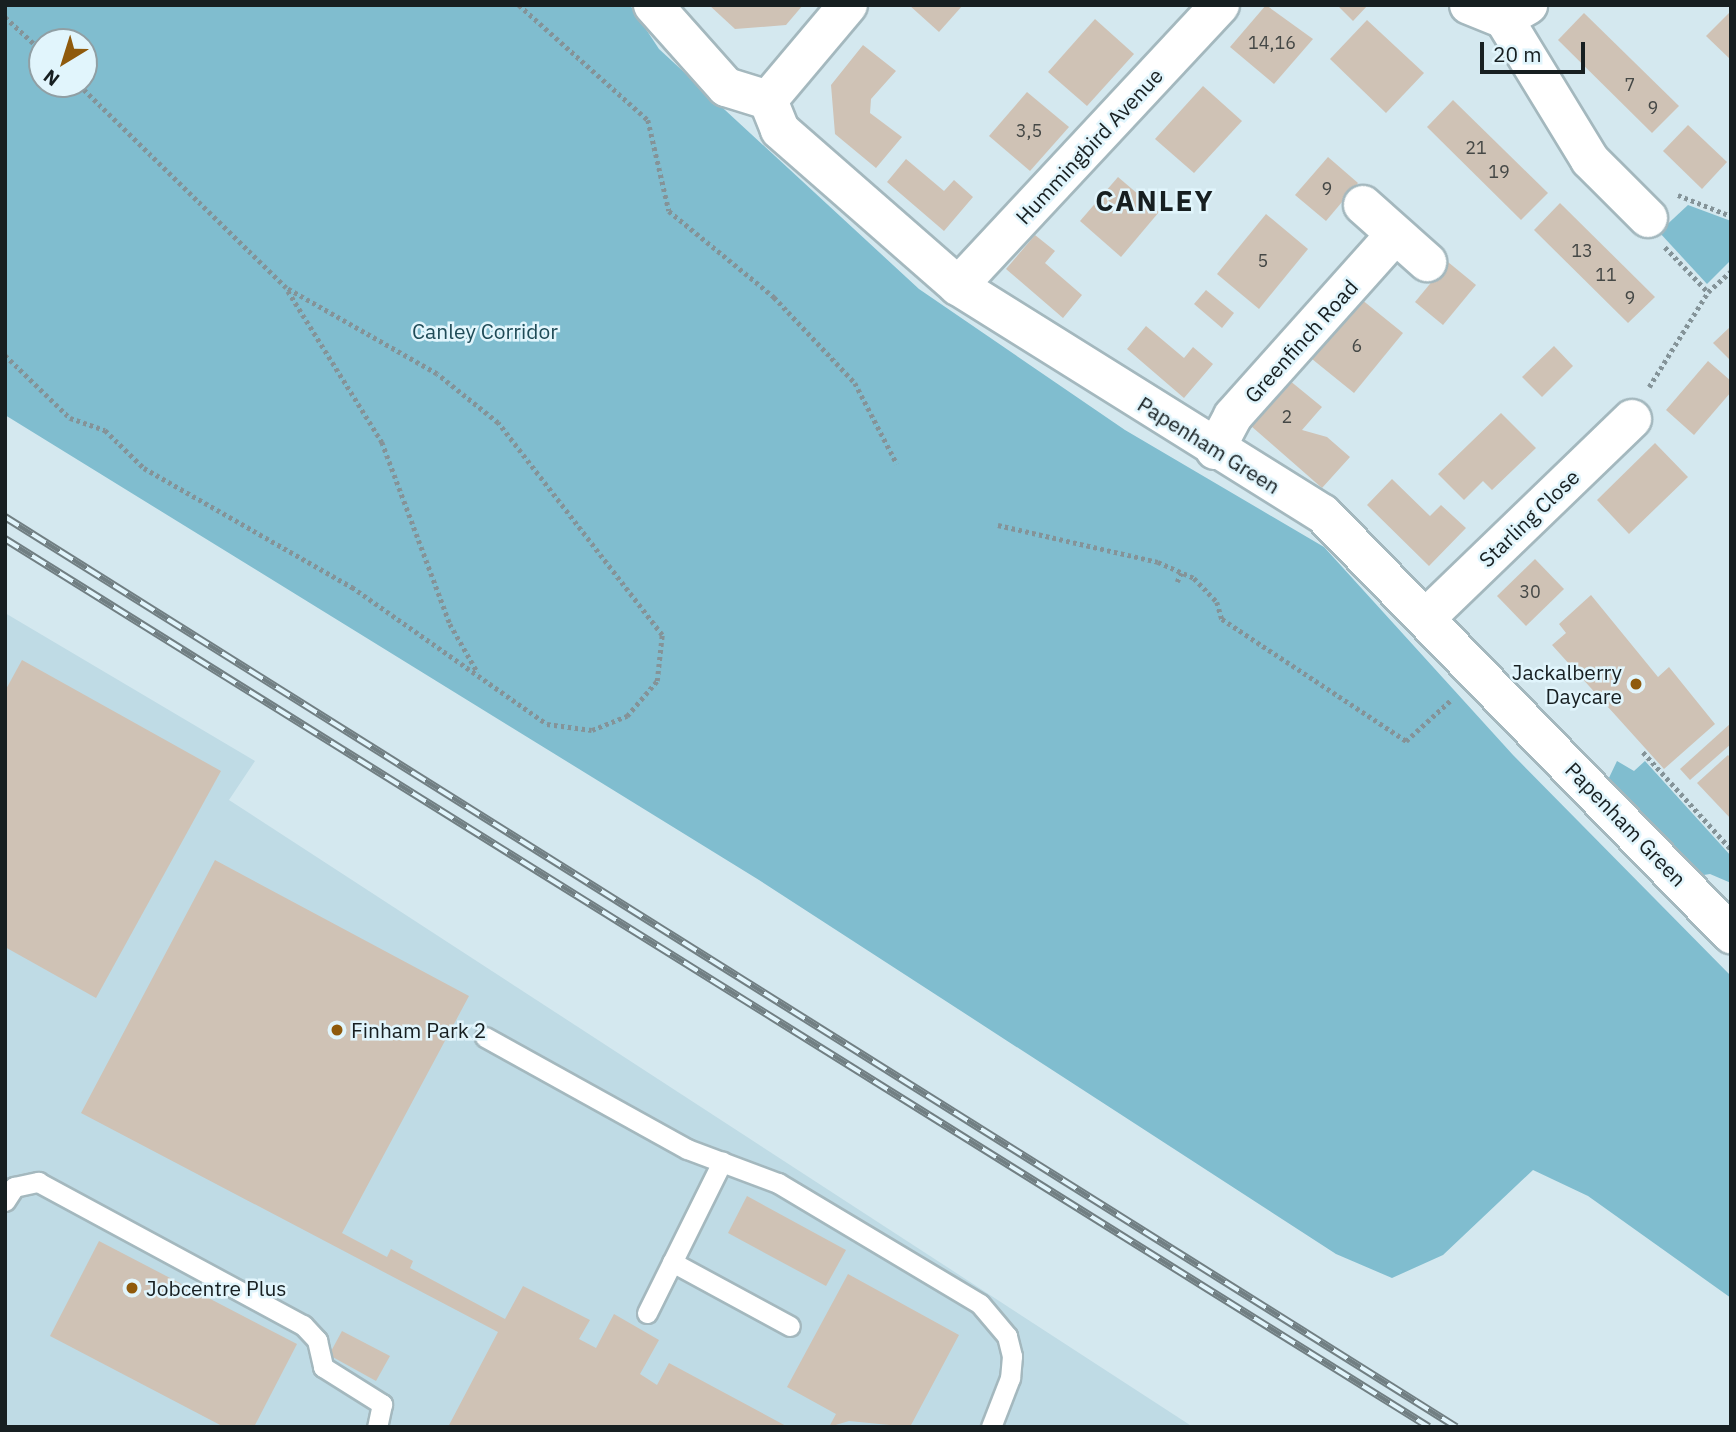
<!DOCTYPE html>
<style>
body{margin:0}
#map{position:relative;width:1736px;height:1432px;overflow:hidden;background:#d4e8ef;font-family:"IBM Plex Sans",sans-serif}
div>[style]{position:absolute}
.built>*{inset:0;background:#bfdbe5}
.green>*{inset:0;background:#80bdcf}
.building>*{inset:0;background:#cfc2b5}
.path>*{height:4.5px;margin-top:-2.25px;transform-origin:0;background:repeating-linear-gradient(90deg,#849398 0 3.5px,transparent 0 7px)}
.roads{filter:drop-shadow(2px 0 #a4b8be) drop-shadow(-2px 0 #a4b8be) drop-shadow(0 2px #a4b8be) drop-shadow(0 -2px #a4b8be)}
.lane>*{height:19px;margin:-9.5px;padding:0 9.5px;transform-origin:9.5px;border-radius:9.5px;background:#fff}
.street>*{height:38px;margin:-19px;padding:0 19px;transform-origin:19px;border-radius:19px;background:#fff}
.rail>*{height:8px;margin-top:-4px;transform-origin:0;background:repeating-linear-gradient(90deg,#e1f5fc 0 16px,#717f83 0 32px);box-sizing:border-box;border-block:2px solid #717f83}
.dots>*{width:19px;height:19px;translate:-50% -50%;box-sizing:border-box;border:4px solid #e1f5fc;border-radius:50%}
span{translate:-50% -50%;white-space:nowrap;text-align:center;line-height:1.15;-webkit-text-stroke:5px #e1f5fc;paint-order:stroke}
.number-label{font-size:18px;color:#454846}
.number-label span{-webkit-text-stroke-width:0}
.street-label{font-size:21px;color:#171f21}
.park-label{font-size:21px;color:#1f4b57}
.poi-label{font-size:21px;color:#171f21}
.right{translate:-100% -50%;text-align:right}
.left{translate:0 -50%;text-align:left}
.district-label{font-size:28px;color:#171f21;font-weight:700;letter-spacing:2px}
.frame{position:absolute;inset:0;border:7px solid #171f21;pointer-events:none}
.north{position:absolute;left:28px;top:28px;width:70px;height:70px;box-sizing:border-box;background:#e1f5fc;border:2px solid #909fa4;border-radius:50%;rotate:218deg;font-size:19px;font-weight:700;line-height:28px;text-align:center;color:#171f21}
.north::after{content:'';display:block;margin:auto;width:24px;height:32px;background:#8f5a0c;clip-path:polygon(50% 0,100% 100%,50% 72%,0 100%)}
.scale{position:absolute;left:1480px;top:42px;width:105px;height:32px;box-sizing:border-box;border:4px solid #171f21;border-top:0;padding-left:9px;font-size:21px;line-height:24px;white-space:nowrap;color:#171f21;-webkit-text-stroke:5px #e1f5fc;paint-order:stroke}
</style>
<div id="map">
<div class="built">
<div style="clip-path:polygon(5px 613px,255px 761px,229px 800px,1193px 1427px,5px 1427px)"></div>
</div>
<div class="green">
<div style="clip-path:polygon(evenodd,5px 5px,630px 5px,659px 49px,919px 289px,1125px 430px,1324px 547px,1513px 755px,1731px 976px,1731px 1298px,1588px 1196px,1533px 1170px,1443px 1255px,1392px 1278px,1336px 1254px,759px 880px,5px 415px,5px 5px,42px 42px,84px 42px,84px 84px,42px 84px,42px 42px)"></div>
<div style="clip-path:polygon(1688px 205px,1731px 221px,1731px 260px,1707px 284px,1659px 232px)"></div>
<div style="clip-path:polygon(1617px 761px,1634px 771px,1645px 761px,1731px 856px,1731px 883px,1710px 874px,1691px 877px,1607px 782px)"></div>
</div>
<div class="building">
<div style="clip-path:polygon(709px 5px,803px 5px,786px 25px,735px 29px)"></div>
<div style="clip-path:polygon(909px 5px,963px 5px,939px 32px)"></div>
<div style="clip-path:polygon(1266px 5px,1313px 39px,1274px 84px,1230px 47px)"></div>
<div style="clip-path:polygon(1337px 5px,1368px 5px,1353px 21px)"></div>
<div style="clip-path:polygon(1731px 11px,1731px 60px,1706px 36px)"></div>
<div style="clip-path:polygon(1584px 13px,1679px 106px,1652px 133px,1558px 40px)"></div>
<div style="clip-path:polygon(1095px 19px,1134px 54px,1087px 106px,1048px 72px)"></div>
<div style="clip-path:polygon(1367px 20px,1424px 73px,1386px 113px,1330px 59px)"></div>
<div style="clip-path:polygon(863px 45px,896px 71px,871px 99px,870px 113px,902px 137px,876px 168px,835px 134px,831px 85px)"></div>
<div style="clip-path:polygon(1203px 86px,1242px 121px,1194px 173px,1155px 139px)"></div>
<div style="clip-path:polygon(1027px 92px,1069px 127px,1030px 171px,989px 136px)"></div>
<div style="clip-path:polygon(1453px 100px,1548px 193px,1521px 220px,1427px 127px)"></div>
<div style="clip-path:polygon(1688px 125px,1727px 162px,1702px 189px,1663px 151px)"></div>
<div style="clip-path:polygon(1328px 157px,1358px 183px,1326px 221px,1295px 195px)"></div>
<div style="clip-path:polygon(906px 159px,944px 191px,954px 180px,973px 197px,944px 231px,887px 182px)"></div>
<div style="clip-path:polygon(1118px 177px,1159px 212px,1121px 257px,1080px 221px)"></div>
<div style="clip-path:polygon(1560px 203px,1655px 297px,1628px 323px,1534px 230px)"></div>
<div style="clip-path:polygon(1266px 214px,1308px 249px,1259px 309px,1217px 274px)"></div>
<div style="clip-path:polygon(1035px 235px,1055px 251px,1045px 263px,1082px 295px,1063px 318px,1006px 269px)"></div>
<div style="clip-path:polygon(1448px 262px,1476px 285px,1443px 325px,1415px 302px)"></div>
<div style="clip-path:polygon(1206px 290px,1234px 313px,1222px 328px,1194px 304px)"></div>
<div style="clip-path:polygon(1361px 299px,1403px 333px,1354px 393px,1312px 359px)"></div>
<div style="clip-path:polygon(1146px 326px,1184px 358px,1193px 347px,1213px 364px,1184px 398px,1127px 349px)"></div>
<div style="clip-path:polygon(1731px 326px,1731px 361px,1713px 343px)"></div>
<div style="clip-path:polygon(1554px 346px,1573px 366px,1542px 397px,1522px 377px)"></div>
<div style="clip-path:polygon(1708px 361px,1731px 381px,1731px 392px,1694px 435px,1666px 410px)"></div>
<div style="clip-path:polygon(1289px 380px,1322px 407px,1302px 430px,1327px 437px,1350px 457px,1322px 488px,1251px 426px)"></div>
<div style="clip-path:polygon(1501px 413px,1536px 448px,1492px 490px,1483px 481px,1464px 500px,1438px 474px)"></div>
<div style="clip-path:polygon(1655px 443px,1688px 477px,1629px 534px,1597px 500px)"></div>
<div style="clip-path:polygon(1392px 479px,1430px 516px,1441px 505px,1466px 528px,1429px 566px,1367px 505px)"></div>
<div style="clip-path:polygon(1535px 559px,1564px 589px,1526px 626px,1497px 596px)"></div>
<div style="clip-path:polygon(1591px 595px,1658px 677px,1669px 667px,1715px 724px,1664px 769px,1552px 645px,1566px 633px,1559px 624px)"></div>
<div style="clip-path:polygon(22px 660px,221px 771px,96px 998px,5px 947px,5px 691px)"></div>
<div style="clip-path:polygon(1731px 723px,1731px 744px,1690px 780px,1680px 769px)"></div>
<div style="clip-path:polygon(1728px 755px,1731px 758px,1731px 819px,1697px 783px)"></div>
<div style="clip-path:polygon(215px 860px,469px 996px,342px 1233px,387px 1257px,391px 1249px,413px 1261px,410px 1268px,505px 1319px,523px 1286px,590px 1320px,579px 1339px,596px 1348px,614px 1314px,659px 1340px,640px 1374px,657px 1385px,669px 1363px,788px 1427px,448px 1427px,498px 1332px,81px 1113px)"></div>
<div style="clip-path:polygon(747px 1196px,846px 1250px,826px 1286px,728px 1233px)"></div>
<div style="clip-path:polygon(99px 1241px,297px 1344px,254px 1427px,224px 1427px,50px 1336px)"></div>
<div style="clip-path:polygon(848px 1274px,959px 1335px,910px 1427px,849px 1421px,829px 1427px,836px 1414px,787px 1387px)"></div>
<div style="clip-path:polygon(342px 1331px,390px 1356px,376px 1381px,329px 1355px)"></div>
</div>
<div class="path">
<div style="left:519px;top:5px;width:173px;rotate:41.7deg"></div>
<div style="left:648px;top:120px;width:93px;rotate:77deg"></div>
<div style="left:669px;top:211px;width:136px;rotate:39.3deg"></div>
<div style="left:774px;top:297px;width:118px;rotate:46.7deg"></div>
<div style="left:855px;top:383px;width:91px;rotate:62.6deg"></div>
<div style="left:5px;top:17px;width:50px;rotate:42.6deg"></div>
<div style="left:1678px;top:195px;width:57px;rotate:21.6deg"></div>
<div style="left:1665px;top:247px;width:62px;rotate:46.3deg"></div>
<div style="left:288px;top:291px;width:178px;rotate:58.1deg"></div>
<div style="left:382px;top:442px;width:194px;rotate:69.5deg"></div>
<div style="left:450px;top:624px;width:56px;rotate:60.3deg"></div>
<div style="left:5px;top:355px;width:91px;rotate:44.1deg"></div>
<div style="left:70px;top:418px;width:37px;rotate:19deg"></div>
<div style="left:105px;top:430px;width:54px;rotate:44.3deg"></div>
<div style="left:144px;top:468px;width:240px;rotate:29.8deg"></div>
<div style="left:352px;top:587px;width:238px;rotate:35.1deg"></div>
<div style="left:547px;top:724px;width:45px;rotate:7.6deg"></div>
<div style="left:592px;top:730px;width:38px;rotate:-22deg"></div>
<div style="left:627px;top:716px;width:46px;rotate:-49.4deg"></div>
<div style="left:657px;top:681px;width:46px;rotate:-83.8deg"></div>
<div style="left:662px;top:635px;width:268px;rotate:-127.7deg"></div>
<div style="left:498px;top:423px;width:78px;rotate:-141.2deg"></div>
<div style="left:437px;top:374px;width:174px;rotate:-150.3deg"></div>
<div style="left:286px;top:288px;width:291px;rotate:-135.6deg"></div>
<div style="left:1649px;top:387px;width:112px;rotate:-58.2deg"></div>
<div style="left:1708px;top:292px;width:31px;rotate:-42deg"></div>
<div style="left:998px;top:525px;width:164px;rotate:13deg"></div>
<div style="left:1158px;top:562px;width:39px;rotate:24deg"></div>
<div style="left:1194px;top:578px;width:33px;rotate:46deg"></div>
<div style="left:1217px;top:602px;width:18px;rotate:74deg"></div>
<div style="left:1222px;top:619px;width:221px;rotate:33.5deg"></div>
<div style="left:1406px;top:741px;width:62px;rotate:-42.4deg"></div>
<div style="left:1177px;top:582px;width:10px;rotate:-66deg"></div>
<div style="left:1643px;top:752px;width:131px;rotate:47.8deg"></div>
</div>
<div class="roads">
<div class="lane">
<div style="left:485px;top:1037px;width:231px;rotate:29deg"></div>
<div style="left:687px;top:1149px;width:97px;rotate:20.5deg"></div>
<div style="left:778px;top:1183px;width:235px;rotate:30.9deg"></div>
<div style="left:980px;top:1304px;width:42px;rotate:49.8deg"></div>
<div style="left:1007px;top:1336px;width:21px;rotate:76deg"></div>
<div style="left:1012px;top:1356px;width:22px;rotate:95deg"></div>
<div style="left:1010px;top:1378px;width:53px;rotate:111.2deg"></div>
<div style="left:5px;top:1201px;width:17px;rotate:-57deg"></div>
<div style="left:14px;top:1187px;width:25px;rotate:-12deg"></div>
<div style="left:38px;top:1182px;width:301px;rotate:28.4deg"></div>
<div style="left:303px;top:1325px;width:21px;rotate:47deg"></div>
<div style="left:317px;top:1340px;width:28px;rotate:77deg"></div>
<div style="left:323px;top:1367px;width:70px;rotate:32.1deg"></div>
<div style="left:382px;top:1404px;width:24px;rotate:102deg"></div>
<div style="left:672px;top:1262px;width:134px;rotate:28.5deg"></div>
<div style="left:647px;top:1313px;width:169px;rotate:-63.6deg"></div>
</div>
<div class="street">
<div style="left:653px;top:5px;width:110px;rotate:48.3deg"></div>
<div style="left:726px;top:87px;width:44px;rotate:17.2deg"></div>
<div style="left:768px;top:100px;width:32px;rotate:68deg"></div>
<div style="left:780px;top:130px;width:237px;rotate:41.2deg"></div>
<div style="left:958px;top:286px;width:430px;rotate:32deg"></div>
<div style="left:1323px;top:514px;width:586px;rotate:45.83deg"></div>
<div style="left:1469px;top:5px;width:38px;rotate:22deg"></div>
<div style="left:1504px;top:19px;width:28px;rotate:-30deg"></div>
<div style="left:1504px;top:19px;width:165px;rotate:58.6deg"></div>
<div style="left:1590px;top:160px;width:82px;rotate:45deg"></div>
<div style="left:768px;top:100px;width:124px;rotate:-49.9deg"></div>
<div style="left:1363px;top:205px;width:86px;rotate:41.7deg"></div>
<div style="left:958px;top:286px;width:384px;rotate:-47deg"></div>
<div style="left:1215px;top:450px;width:38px;rotate:-62deg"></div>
<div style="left:1233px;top:416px;width:240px;rotate:-48.2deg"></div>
<div style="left:1427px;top:617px;width:285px;rotate:-44deg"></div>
</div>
</div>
<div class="rail">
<div style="left:5px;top:517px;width:1713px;rotate:32.09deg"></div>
<div style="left:5px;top:539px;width:1678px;rotate:31.95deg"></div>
</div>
<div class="dots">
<div style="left:1636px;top:684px;background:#8f5a0c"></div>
<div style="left:337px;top:1030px;background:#8f5a0c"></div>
<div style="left:132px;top:1288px;background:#8f5a0c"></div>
</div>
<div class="number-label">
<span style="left:1272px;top:43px">14,16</span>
<span style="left:1630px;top:85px">7</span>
<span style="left:1653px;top:108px">9</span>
<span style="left:1029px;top:131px">3,5</span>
<span style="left:1476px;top:148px">21</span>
<span style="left:1499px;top:172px">19</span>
<span style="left:1327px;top:189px">9</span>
<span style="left:1582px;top:251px">13</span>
<span style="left:1263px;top:261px">5</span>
<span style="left:1606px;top:275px">11</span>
<span style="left:1630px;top:298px">9</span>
<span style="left:1357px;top:346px">6</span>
<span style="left:1287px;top:417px">2</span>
<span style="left:1530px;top:592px">30</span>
</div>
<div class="street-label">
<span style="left:1089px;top:146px;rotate:-47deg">Hummingbird Avenue</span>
<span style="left:1301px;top:341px;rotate:-48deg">Greenfinch Road</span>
<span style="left:1209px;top:445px;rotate:32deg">Papenham Green</span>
<span style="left:1529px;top:518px;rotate:-44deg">Starling Close</span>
<span style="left:1626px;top:824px;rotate:46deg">Papenham Green</span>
</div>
<div class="park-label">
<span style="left:485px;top:331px">Canley Corridor</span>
</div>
<div class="poi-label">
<span class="right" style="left:1622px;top:684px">Jackalberry<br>Daycare</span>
<span class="left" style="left:351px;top:1030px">Finham Park 2</span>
<span class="left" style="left:146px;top:1288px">Jobcentre Plus</span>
</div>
<div class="district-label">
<span style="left:1155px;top:201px">CANLEY</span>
</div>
<div class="frame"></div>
<div class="north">N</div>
<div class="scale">20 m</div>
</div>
